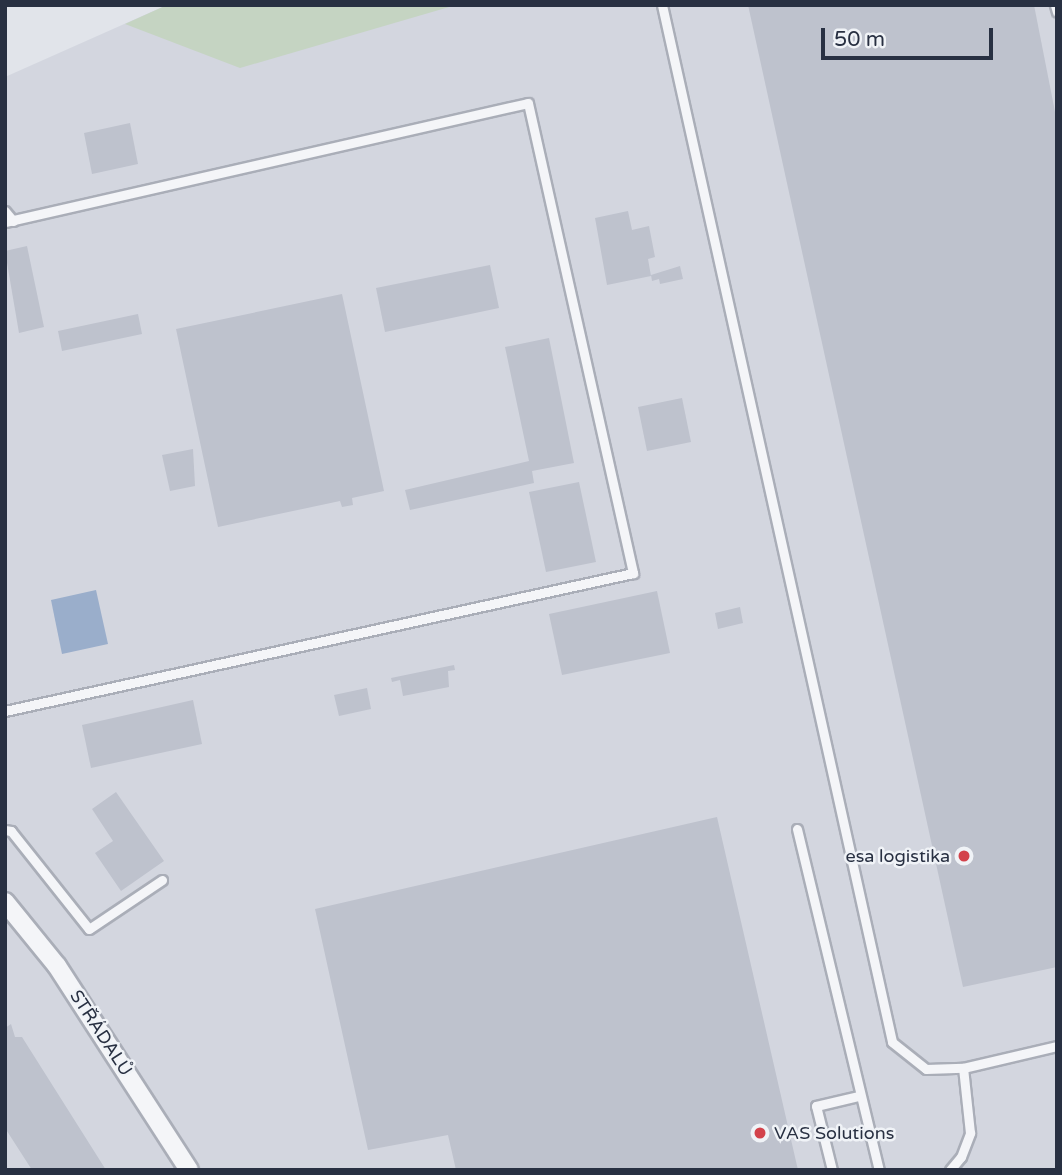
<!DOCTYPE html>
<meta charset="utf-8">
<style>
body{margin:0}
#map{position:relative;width:1062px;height:1175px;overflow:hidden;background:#e1e4ea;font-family:"Varela Round",sans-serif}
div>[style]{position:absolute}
.built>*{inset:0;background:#d3d6df}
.green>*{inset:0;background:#c5d4c2}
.water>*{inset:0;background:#9aaecb}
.building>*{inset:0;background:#bec2cd}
.roads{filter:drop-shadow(2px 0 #aaaeb8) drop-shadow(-2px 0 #aaaeb8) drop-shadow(0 2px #aaaeb8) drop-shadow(0 -2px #aaaeb8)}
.service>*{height:9px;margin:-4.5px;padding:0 4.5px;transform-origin:4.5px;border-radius:4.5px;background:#f4f5f8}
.minor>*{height:18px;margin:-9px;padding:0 9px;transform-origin:9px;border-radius:9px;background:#f4f5f8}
.dots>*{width:19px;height:19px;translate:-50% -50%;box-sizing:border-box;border:4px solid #f0f3f7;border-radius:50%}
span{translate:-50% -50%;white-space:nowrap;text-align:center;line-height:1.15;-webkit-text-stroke:5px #f0f3f7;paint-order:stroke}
.poi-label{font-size:18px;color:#283042}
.right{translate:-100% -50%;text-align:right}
.left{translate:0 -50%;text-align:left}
.street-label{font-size:18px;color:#283042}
.frame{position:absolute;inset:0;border:7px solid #283042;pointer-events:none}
.scale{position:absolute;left:821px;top:28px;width:172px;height:32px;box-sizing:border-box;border:4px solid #283042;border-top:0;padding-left:9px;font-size:21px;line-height:24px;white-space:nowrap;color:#283042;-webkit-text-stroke:5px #f0f3f7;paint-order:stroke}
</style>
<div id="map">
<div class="built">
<div style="clip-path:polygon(167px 5px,1057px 5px,1057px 1170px,5px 1170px,5px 77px)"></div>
</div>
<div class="green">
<div style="clip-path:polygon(167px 5px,456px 5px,240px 68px,125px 24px)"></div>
</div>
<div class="water">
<div style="clip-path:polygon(96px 590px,108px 644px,62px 654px,51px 600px)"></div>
</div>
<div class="building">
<div style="clip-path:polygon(748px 5px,1034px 5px,1057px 122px,1057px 967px,963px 987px)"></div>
<div style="clip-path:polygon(130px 123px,138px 164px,92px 174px,84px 133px)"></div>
<div style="clip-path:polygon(628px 211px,632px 230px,649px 226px,655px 257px,648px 259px,651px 276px,607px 285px,595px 218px)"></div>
<div style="clip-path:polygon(27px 246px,44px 327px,19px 333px,5px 251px)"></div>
<div style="clip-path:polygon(490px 265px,499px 308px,385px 332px,376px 288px)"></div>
<div style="clip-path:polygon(680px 266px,683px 279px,660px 284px,659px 279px,652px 281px,651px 275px)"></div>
<div style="clip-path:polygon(342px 294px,384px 491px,352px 498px,353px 505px,342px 507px,340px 501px,218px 527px,176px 329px)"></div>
<div style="clip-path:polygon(138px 314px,142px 334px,62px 351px,58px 331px)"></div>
<div style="clip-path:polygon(549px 338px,574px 463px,532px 471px,534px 483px,410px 510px,405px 490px,529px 461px,505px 347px)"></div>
<div style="clip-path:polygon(682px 398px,691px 442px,647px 451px,638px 407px)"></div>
<div style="clip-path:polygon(193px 449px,195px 486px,170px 491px,162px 455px)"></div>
<div style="clip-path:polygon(579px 482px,596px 562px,546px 572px,529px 492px)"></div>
<div style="clip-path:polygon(657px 591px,670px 653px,562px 675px,549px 614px)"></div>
<div style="clip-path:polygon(740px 607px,743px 623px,718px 629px,715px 613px)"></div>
<div style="clip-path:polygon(454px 665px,455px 670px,448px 671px,449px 687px,403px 696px,400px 680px,392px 682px,391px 678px)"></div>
<div style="clip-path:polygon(367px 688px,371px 709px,339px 716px,334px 695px)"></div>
<div style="clip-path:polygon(193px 700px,202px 744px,91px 768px,82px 725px)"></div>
<div style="clip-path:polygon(116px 792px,164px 861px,121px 891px,95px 853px,113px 841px,92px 809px)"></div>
<div style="clip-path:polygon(717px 817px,798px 1170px,456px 1170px,448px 1135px,368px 1150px,315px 909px)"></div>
<div style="clip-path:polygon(11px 1024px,15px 1037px,22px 1037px,106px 1170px,32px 1170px,5px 1128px,5px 1028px)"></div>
</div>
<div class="roads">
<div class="service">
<div style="left:662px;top:5px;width:1062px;rotate:77.49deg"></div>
<div style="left:892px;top:1042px;width:43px;rotate:38.5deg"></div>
<div style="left:926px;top:1069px;width:37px;rotate:-2deg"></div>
<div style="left:963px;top:1068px;width:97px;rotate:-13.2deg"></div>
<div style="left:1055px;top:5px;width:7px;rotate:74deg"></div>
<div style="left:5px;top:211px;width:13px;rotate:51deg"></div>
<div style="left:5px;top:222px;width:536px;rotate:-12.82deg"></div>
<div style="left:528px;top:103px;width:482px;rotate:77.4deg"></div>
<div style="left:633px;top:573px;width:643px;rotate:167.61deg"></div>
<div style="left:797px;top:829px;width:351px;rotate:76.5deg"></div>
<div style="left:5px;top:830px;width:6px;rotate:9deg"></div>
<div style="left:11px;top:831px;width:125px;rotate:51.5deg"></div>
<div style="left:89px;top:929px;width:88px;rotate:-33.9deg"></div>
<div style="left:832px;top:1170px;width:66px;rotate:-104deg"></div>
<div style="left:816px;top:1106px;width:43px;rotate:-13.4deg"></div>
<div style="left:950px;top:1170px;width:17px;rotate:-50deg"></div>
<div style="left:961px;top:1157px;width:26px;rotate:-69deg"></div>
<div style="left:970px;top:1133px;width:65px;rotate:-96.1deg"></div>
</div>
<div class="minor">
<div style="left:5px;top:902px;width:82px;rotate:50.9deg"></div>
<div style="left:57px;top:966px;width:243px;rotate:57.1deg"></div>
</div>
</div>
<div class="dots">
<div style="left:964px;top:856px;background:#d3424b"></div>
<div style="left:760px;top:1133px;background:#d3424b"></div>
</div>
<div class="poi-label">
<span class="right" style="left:950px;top:856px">esa logistika</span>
<span class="left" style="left:774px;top:1133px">VAS Solutions</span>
</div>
<div class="street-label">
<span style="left:101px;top:1033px;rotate:57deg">STŘÁDALŮ</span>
</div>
<div class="frame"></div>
<div class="scale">50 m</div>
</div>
